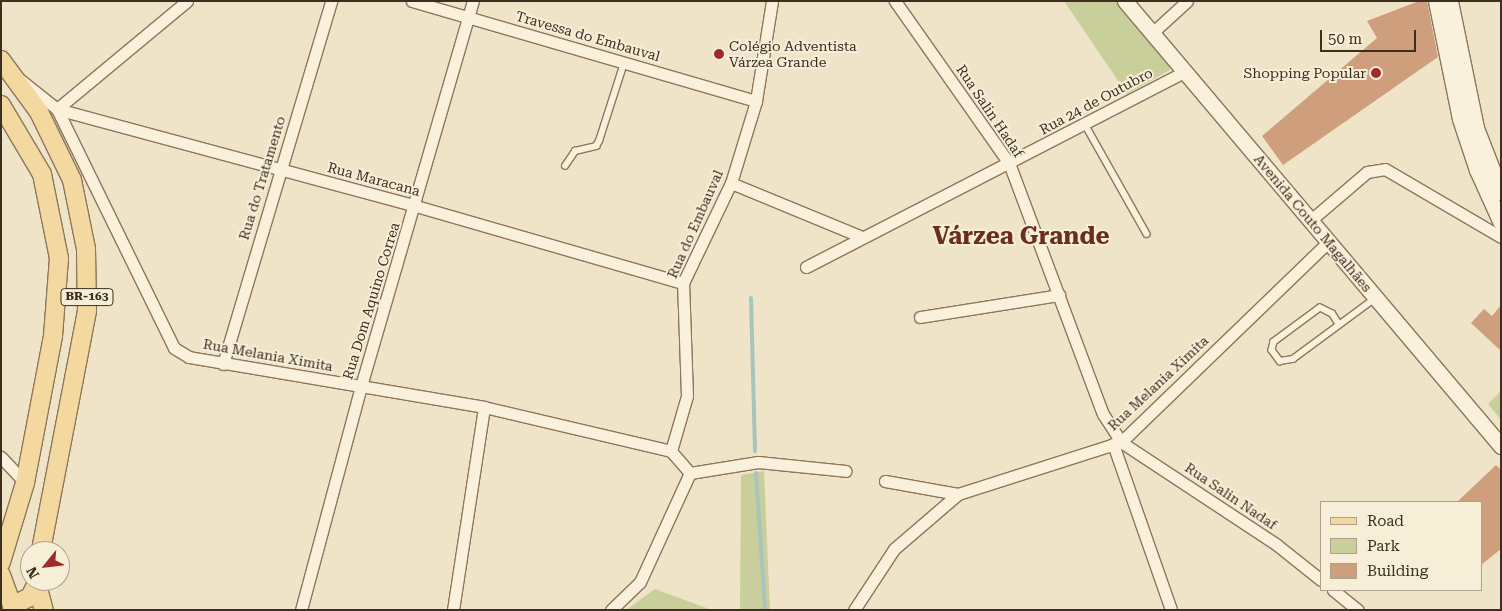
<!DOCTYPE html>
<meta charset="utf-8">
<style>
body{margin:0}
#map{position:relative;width:1502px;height:611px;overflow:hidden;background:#f0e4c8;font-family:"Roboto Serif",serif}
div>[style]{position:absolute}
.green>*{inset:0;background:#c9cf9b}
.stream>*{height:4px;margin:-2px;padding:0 2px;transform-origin:2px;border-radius:2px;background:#a9c4bc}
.building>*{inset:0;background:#cf9f7d}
.roads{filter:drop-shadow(1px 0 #8d765c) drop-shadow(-1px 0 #8d765c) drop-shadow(0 1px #8d765c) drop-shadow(0 -1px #8d765c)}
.service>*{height:5.5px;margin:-2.75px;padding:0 2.75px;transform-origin:2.75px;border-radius:2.75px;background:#faf1dc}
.minor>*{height:11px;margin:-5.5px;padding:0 5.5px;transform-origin:5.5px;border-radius:5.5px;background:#faf1dc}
.secondary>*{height:15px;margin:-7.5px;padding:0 7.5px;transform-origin:7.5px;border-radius:7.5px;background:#faf1dc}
.primary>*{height:18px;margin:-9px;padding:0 9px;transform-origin:9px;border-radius:9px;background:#f3d9a0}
.dots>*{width:14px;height:14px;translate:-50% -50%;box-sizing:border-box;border:2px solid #f7eed8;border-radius:50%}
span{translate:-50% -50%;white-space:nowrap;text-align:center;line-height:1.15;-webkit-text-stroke:4px #f7eed8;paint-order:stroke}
.shield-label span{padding:1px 4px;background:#f7eed8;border:1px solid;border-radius:4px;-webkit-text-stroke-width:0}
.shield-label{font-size:12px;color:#3d2e20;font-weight:700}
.street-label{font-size:14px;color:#3d2e20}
.poi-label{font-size:14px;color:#3d2e20}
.left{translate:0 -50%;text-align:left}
.right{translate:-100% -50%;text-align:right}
.town-label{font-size:24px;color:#6b2e1e;font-weight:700}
.frame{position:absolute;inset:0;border:2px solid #3d2e20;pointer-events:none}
.legend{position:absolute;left:1320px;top:501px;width:162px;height:90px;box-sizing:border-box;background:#f7eed8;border:1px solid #ada18e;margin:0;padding:6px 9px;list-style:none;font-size:15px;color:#3d2e20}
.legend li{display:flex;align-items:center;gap:10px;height:25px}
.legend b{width:25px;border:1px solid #ada18e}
.north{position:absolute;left:20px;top:541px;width:50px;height:50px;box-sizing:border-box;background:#f7eed8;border:1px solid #ada18e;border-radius:50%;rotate:241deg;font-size:14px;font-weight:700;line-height:20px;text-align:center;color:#3d2e20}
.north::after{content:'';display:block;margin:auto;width:18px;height:22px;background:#9e2a2b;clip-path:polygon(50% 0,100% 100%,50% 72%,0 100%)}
.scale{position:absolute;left:1320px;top:30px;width:96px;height:22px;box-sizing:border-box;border:2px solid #3d2e20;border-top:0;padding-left:6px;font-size:15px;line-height:18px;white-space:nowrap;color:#3d2e20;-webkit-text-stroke:4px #f7eed8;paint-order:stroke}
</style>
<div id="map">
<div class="green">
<div style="clip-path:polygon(1064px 1px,1118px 1px,1170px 65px,1170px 70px,1127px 94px)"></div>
<div style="clip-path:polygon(1501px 391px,1501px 420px,1488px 404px)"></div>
<div style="clip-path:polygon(764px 471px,770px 610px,740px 610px,741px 475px)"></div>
<div style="clip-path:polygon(655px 589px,712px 610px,626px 610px)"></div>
</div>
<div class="stream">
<div style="left:751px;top:298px;width:153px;rotate:88.5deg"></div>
<div style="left:756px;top:473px;width:137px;rotate:86.2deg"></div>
</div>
<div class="building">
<div style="clip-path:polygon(1419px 1px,1427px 1px,1438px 57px,1283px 165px,1262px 136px,1377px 38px,1367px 21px)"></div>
<div style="clip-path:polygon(1501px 305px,1501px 351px,1471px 323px,1484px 309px,1492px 316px)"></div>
<div style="clip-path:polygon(1496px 465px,1501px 470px,1501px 549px,1481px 565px,1481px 502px,1457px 502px)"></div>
</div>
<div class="roads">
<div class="service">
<div style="left:1085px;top:124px;width:126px;rotate:60.6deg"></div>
<div style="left:565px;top:166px;width:18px;rotate:-56deg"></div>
<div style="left:575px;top:151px;width:22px;rotate:-13deg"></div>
<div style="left:596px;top:146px;width:6px;rotate:-59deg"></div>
<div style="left:599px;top:141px;width:82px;rotate:-72.2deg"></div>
<div style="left:1339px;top:325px;width:13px;rotate:-122deg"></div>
<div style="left:1332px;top:314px;width:13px;rotate:-153deg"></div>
<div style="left:1320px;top:308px;width:57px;rotate:143.5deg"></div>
<div style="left:1274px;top:342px;width:8px;rotate:104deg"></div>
<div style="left:1272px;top:350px;width:14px;rotate:54deg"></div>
<div style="left:1280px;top:361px;width:13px;rotate:-9deg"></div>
<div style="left:1293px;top:359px;width:101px;rotate:-36.5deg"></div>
</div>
<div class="minor">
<div style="left:412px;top:1px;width:358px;rotate:16.2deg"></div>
<div style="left:895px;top:1px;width:198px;rotate:54.9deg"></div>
<div style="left:1009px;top:163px;width:268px;rotate:69.5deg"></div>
<div style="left:1103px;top:414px;width:33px;rotate:57deg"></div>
<div style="left:1121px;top:442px;width:187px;rotate:33.4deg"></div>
<div style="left:1277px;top:545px;width:56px;rotate:38.5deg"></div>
<div style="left:1152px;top:33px;width:47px;rotate:-42.4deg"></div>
<div style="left:18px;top:78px;width:50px;rotate:38.5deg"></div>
<div style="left:57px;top:109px;width:266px;rotate:63.9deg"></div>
<div style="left:174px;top:348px;width:17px;rotate:31deg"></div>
<div style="left:189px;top:357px;width:299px;rotate:9.6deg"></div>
<div style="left:484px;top:407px;width:192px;rotate:13.2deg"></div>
<div style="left:57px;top:109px;width:372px;rotate:15.1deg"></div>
<div style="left:416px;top:206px;width:278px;rotate:16.1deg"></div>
<div style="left:57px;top:109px;width:169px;rotate:-39.7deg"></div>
<div style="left:731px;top:183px;width:142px;rotate:22.4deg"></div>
<div style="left:1312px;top:219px;width:72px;rotate:-40.5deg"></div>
<div style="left:1367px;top:172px;width:18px;rotate:-9deg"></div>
<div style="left:1385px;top:169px;width:134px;rotate:30.4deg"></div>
<div style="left:806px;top:267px;width:424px;rotate:-27.3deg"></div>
<div style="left:920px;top:317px;width:141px;rotate:-9deg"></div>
<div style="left:223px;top:364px;width:379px;rotate:-73.4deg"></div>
<div style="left:1113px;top:444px;width:176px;rotate:70.7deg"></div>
<div style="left:671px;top:451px;width:57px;rotate:-73.8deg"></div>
<div style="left:687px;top:396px;width:113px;rotate:-92deg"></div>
<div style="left:683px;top:283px;width:111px;rotate:-64.4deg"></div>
<div style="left:731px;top:183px;width:86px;rotate:-73deg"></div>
<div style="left:756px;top:101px;width:101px;rotate:-80.9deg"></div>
<div style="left:1px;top:457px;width:35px;rotate:47deg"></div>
<div style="left:690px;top:473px;width:69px;rotate:-9.2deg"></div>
<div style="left:758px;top:462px;width:88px;rotate:5.8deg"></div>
<div style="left:885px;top:481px;width:74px;rotate:10.1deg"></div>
<div style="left:958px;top:494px;width:171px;rotate:-17.7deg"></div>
<div style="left:1121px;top:442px;width:289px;rotate:-44deg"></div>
<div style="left:1333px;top:590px;width:32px;rotate:39deg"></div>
<div style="left:301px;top:610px;width:232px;rotate:-75deg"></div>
<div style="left:361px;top:386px;width:401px;rotate:-73.8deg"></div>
<div style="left:453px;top:610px;width:205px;rotate:-81.3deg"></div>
<div style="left:611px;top:610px;width:40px;rotate:-44deg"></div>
<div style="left:640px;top:582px;width:120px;rotate:-65.4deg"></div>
<div style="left:690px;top:473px;width:29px;rotate:-131deg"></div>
<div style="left:854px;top:610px;width:73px;rotate:-56.7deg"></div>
<div style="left:894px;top:549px;width:84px;rotate:-40.7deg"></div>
</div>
<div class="secondary">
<div style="left:1125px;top:1px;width:583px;rotate:49.8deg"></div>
<div style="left:1436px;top:1px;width:120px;rotate:78.5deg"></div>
<div style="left:1460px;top:119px;width:54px;rotate:71.6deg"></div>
<div style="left:1477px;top:170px;width:58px;rotate:65.6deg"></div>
<div style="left:1450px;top:1px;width:130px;rotate:78.4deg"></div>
<div style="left:1476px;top:128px;width:69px;rotate:68.7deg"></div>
</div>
<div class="primary">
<div style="left:1px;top:60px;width:64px;rotate:53.8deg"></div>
<div style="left:39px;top:112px;width:76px;rotate:64.1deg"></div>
<div style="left:72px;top:180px;width:70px;rotate:78.5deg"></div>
<div style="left:86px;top:249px;width:62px;rotate:89.1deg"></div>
<div style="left:87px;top:311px;width:244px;rotate:100.9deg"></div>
<div style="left:1px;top:105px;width:80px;rotate:59.3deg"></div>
<div style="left:42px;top:174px;width:86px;rotate:78.6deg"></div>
<div style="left:59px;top:258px;width:78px;rotate:94.4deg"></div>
<div style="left:53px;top:336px;width:150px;rotate:100.8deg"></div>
<div style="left:25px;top:483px;width:83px;rotate:106.9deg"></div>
<div style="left:1px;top:575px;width:37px;rotate:70deg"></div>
<div style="left:36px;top:581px;width:30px;rotate:75deg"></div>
<div style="left:12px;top:606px;width:20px;rotate:-27deg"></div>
<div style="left:30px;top:597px;width:11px;rotate:-63deg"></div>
</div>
</div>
<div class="dots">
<div style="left:719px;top:54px;background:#9e2a2b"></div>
<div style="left:1376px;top:73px;background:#9e2a2b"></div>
</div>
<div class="shield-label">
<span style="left:87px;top:297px">BR-163</span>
</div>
<div class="street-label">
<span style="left:588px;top:36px;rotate:16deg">Travessa do Embauval</span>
<span style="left:1096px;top:101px;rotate:-28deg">Rua 24 de Outubro</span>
<span style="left:990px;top:111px;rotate:56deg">Rua Salin Hadaf</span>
<span style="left:262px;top:178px;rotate:-73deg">Rua do Tratamento</span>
<span style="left:374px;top:179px;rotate:15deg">Rua Maracana</span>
<span style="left:1313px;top:223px;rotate:50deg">Avenida Couto Magalhães</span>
<span style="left:695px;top:224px;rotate:-66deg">Rua do Embauval</span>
<span style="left:371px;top:301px;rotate:-73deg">Rua Dom Aquino Correa</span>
<span style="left:268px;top:355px;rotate:10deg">Rua Melania Ximita</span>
<span style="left:1158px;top:383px;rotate:-43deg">Rua Melania Ximita</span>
<span style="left:1231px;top:496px;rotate:34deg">Rua Salin Nadaf</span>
</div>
<div class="poi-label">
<span class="left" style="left:729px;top:54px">Colégio Adventista<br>Várzea Grande</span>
<span class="right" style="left:1366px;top:73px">Shopping Popular</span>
</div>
<div class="town-label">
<span style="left:1021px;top:237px">Várzea Grande</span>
</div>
<div class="frame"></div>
<ul class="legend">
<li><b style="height:6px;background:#f3d9a0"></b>Road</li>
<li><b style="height:14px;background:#c9cf9b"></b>Park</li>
<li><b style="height:14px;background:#cf9f7d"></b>Building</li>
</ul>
<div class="north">N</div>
<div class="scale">50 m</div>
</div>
